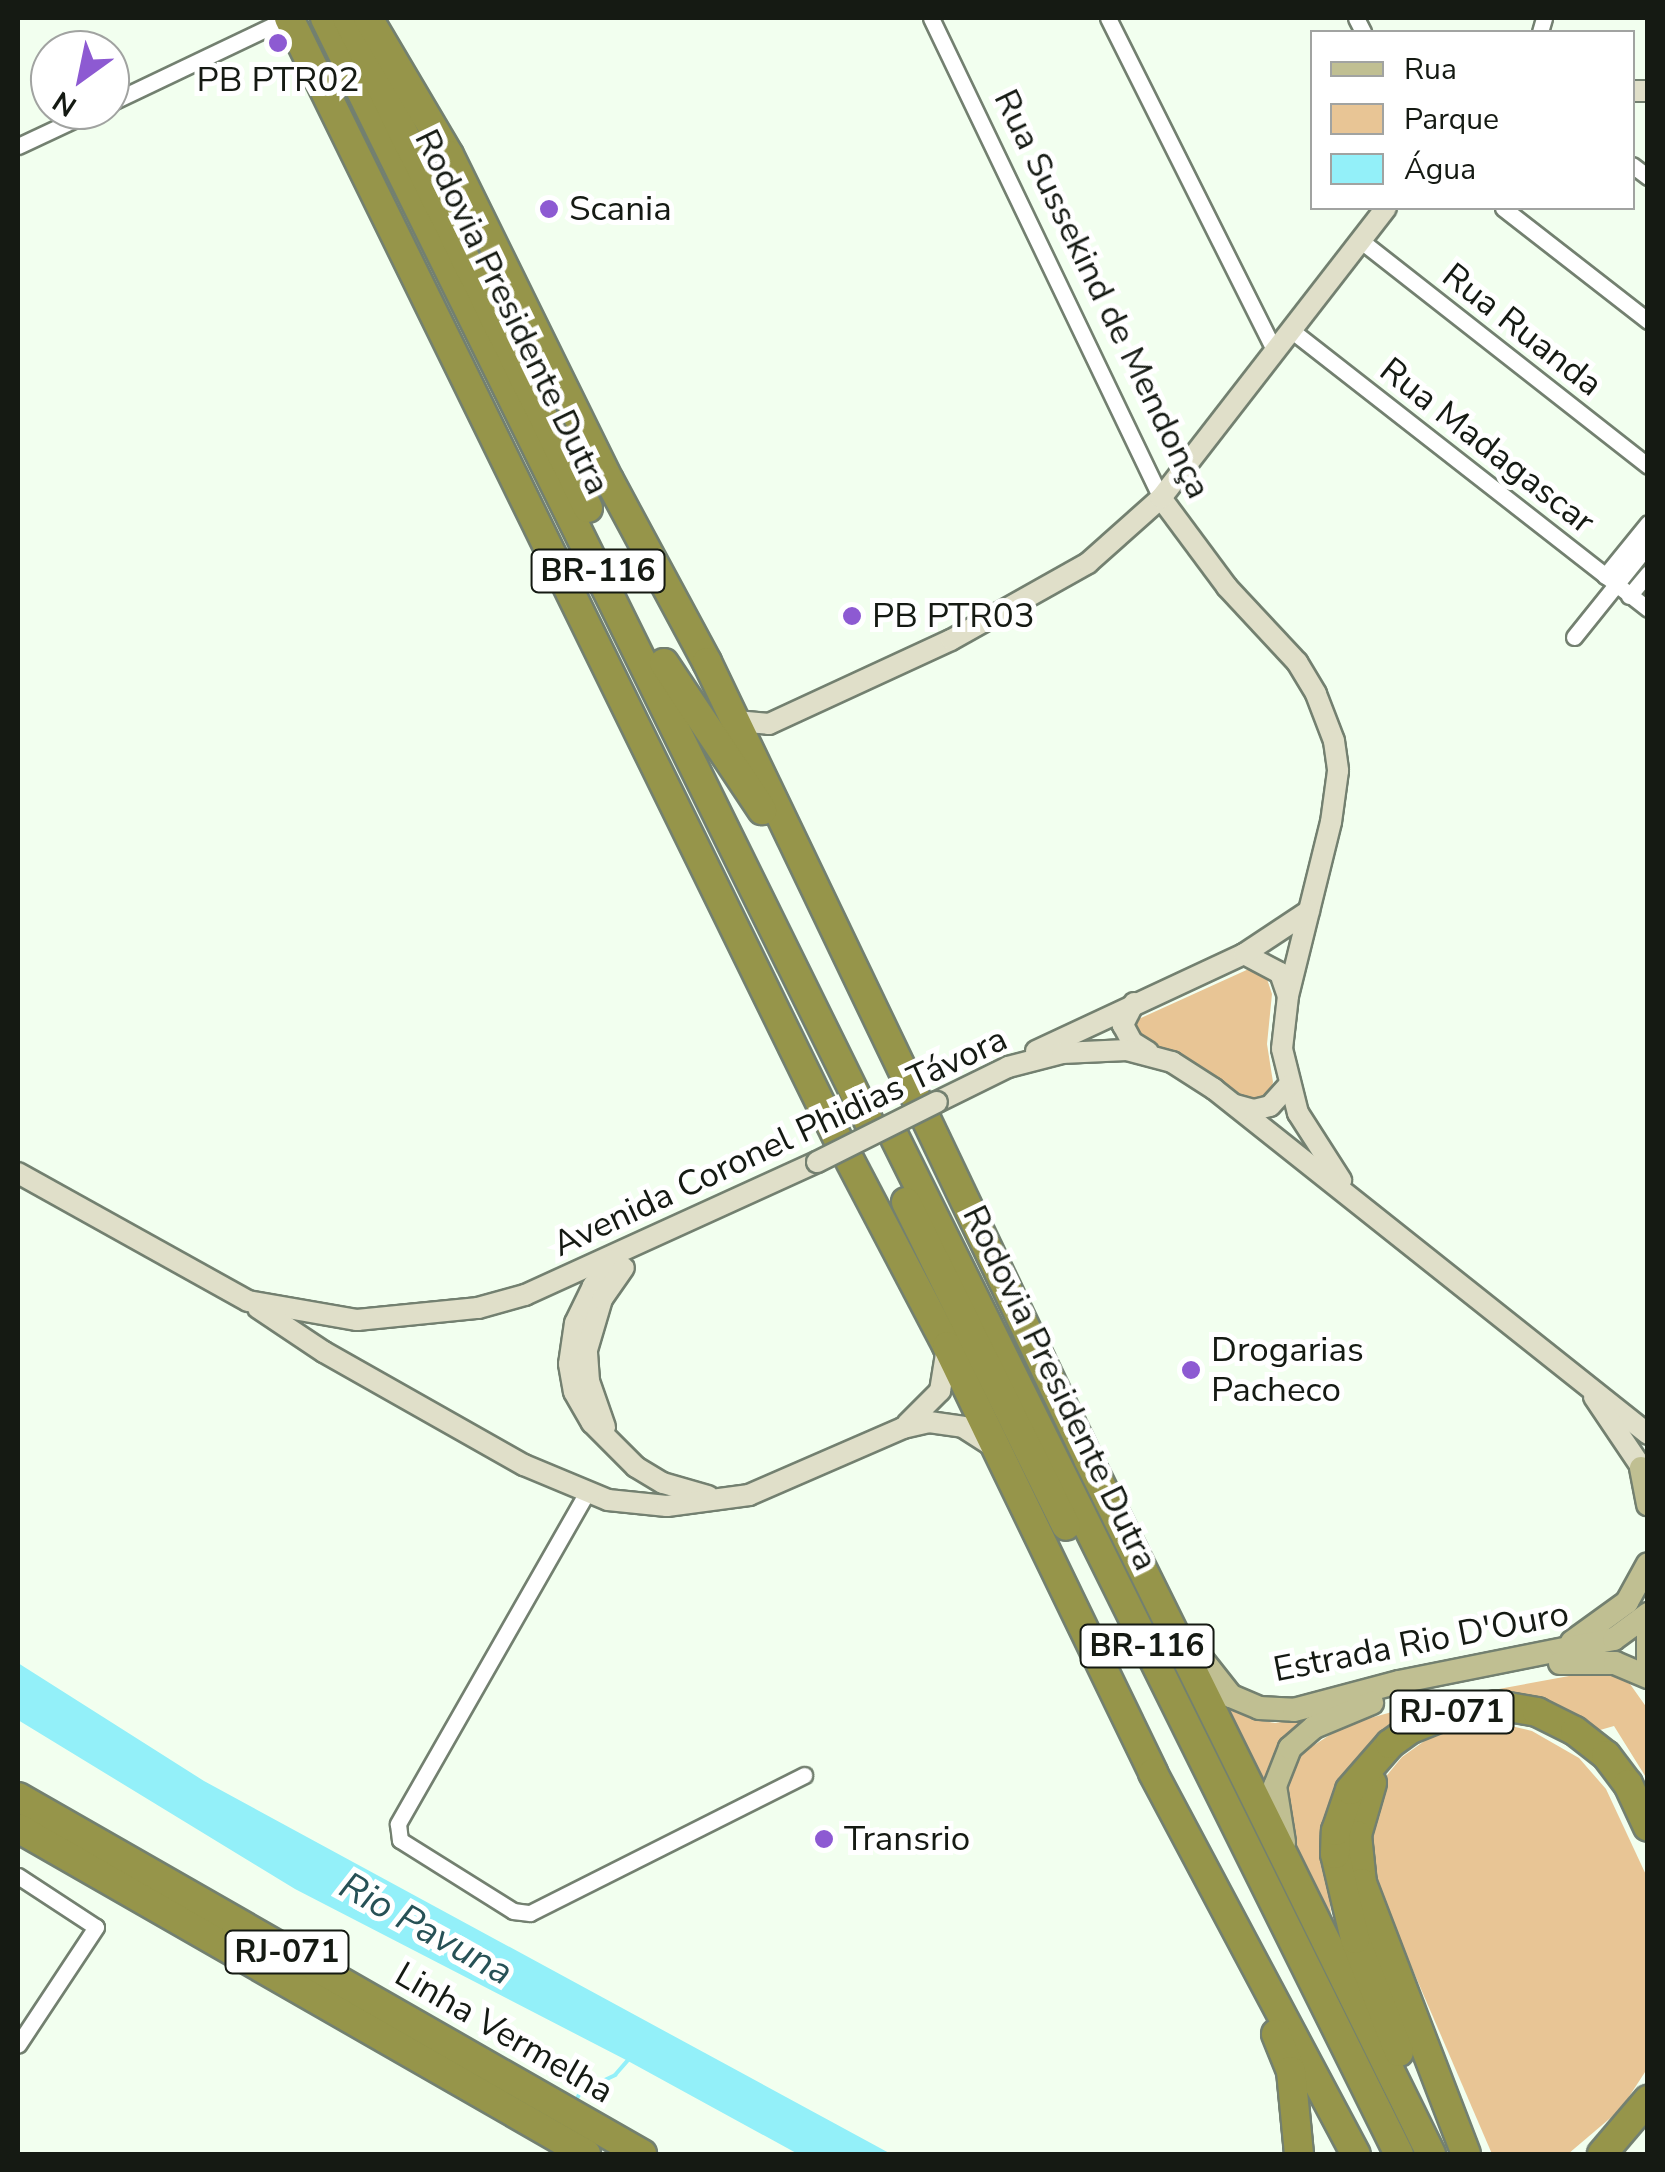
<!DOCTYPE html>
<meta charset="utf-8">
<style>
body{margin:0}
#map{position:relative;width:1665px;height:2172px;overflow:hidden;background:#f2ffef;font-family:"Nunito Sans",sans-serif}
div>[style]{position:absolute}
.green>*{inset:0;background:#e8c595}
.water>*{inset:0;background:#93f0f9}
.stream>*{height:4px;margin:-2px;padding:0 2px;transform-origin:2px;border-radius:2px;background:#93f0f9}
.roads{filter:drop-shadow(2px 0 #738070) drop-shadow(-2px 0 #738070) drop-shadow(0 2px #738070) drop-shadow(0 -2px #738070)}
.street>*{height:15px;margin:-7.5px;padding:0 7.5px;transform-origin:7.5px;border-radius:7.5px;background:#fff}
.secondary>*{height:20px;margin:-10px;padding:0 10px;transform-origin:10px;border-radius:10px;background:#e0dfc9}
.primary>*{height:22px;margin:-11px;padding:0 11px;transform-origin:11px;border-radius:11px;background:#c0bf92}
.highway>*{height:28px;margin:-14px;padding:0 14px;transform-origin:14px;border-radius:14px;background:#96954a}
.bridges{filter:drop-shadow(2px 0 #738070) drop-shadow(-2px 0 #738070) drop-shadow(0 2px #738070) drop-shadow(0 -2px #738070)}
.secondary-bridge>*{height:20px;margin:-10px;padding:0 10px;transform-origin:10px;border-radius:10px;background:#e0dfc9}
.dots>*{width:28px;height:28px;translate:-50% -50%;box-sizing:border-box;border:5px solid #fff;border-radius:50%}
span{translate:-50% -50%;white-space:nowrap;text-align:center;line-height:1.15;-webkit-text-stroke:10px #fff;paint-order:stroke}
.shield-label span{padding:2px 8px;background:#fff;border:2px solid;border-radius:8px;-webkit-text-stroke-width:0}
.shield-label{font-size:32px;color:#151a13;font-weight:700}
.poi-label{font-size:35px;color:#151a13}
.left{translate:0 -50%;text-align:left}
.street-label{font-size:35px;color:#151a13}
.water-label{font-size:38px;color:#275156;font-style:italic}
.frame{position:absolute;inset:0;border:20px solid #151a13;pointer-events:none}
.legend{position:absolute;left:1310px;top:30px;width:325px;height:180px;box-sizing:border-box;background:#fff;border:2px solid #a1a3a1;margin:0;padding:12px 18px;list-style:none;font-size:30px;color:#151a13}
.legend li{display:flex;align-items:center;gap:20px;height:50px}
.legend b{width:50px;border:2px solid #a1a3a1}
.north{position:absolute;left:30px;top:30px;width:100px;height:100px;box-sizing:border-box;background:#fff;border:2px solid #a1a3a1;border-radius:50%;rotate:213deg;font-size:28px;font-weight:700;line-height:40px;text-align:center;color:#151a13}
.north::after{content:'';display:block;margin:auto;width:35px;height:45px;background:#8d5ad2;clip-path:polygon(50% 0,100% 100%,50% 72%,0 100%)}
</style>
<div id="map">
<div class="green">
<div style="clip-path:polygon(1251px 968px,1267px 979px,1272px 994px,1267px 1044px,1273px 1082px,1269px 1096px,1254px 1106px,1132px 1037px,1132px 1022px)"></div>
<div style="clip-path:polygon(1580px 1674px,1612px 1674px,1630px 1684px,1647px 1708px,1647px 1779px,1614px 1726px,1600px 1730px,1584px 1726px,1532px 1701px,1400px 1725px,1355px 1762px,1333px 1801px,1324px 1844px,1333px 1934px,1291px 1837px,1283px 1802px,1287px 1777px,1302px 1753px,1345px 1725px,1428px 1702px)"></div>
<div style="clip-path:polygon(1226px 1707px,1251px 1719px,1275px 1723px,1314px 1717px,1266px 1788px)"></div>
<div style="clip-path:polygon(1498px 1723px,1532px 1731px,1579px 1758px,1606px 1789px,1647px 1877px,1647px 2069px,1621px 2109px,1568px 2154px,1492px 2154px,1381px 1896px,1370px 1859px,1369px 1832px,1383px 1780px,1402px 1757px,1437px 1732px)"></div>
</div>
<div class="water">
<div style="clip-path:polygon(18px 1663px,204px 1781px,891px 2154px,798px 2154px,628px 2061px,295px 1889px,18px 1720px)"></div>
</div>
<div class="stream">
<div style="left:575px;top:2102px;width:13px;rotate:-61deg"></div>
<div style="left:581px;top:2091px;width:38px;rotate:-25deg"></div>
<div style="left:615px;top:2075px;width:20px;rotate:-49deg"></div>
</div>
<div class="roads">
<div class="street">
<div style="left:931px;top:18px;width:532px;rotate:64.4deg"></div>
<div style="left:1108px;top:18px;width:373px;rotate:63.4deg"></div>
<div style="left:1356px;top:18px;width:16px;rotate:63deg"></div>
<div style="left:1540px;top:32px;width:15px;rotate:-74deg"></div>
<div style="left:110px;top:103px;width:197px;rotate:-25.5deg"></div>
<div style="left:18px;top:146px;width:85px;rotate:-25.1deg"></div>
<div style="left:1632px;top:165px;width:20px;rotate:37deg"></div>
<div style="left:1503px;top:208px;width:184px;rotate:37.9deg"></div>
<div style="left:1360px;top:240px;width:366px;rotate:38.1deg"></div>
<div style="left:1291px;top:330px;width:453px;rotate:38deg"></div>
<div style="left:1605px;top:576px;width:68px;rotate:-50.9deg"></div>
<div style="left:1629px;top:596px;width:30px;rotate:-50deg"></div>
<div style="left:1574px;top:637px;width:118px;rotate:-51.2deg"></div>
<div style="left:586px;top:1494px;width:380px;rotate:119.7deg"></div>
<div style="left:398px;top:1824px;width:16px;rotate:83deg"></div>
<div style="left:400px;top:1840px;width:133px;rotate:32.1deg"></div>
<div style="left:513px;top:1911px;width:17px;rotate:7deg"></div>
<div style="left:530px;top:1913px;width:307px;rotate:-26.7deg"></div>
<div style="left:18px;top:1876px;width:93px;rotate:33.2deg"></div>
<div style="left:96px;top:1927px;width:141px;rotate:123.5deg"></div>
</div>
<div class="secondary">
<div style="left:1632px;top:91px;width:16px"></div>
<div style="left:1161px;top:498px;width:111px;rotate:53.4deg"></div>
<div style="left:1227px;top:587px;width:103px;rotate:47deg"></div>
<div style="left:1297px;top:662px;width:37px;rotate:59deg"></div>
<div style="left:1316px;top:694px;width:50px;rotate:69deg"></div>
<div style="left:1334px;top:741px;width:30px;rotate:82deg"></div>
<div style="left:1338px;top:771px;width:51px;rotate:97.8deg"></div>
<div style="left:1331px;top:822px;width:179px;rotate:103.9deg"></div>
<div style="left:1288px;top:996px;width:53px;rotate:96.5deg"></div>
<div style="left:1282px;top:1049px;width:66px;rotate:76deg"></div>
<div style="left:1298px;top:1113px;width:80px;rotate:57.3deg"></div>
<div style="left:736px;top:721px;width:33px;rotate:5deg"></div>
<div style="left:769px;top:724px;width:200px;rotate:-24.8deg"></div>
<div style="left:951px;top:640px;width:157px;rotate:-29.3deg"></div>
<div style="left:1088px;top:563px;width:98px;rotate:-41.7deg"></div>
<div style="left:1161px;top:498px;width:367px;rotate:-52.2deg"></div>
<div style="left:1244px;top:954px;width:41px;rotate:27.8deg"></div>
<div style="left:1280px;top:973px;width:24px;rotate:71deg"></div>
<div style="left:1134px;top:1003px;width:25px;rotate:117deg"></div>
<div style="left:1123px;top:1025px;width:19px;rotate:62deg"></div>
<div style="left:1132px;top:1042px;width:19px;rotate:32deg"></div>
<div style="left:1036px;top:1051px;width:230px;rotate:-25deg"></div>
<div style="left:1244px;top:954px;width:78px;rotate:-33.5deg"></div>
<div style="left:937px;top:1102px;width:79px;rotate:-26.2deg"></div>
<div style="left:1008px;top:1067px;width:56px;rotate:-14.5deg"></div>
<div style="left:1062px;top:1053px;width:65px;rotate:-2.6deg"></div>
<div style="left:1127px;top:1050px;width:47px;rotate:14.9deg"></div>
<div style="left:1172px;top:1062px;width:50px;rotate:32.7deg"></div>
<div style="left:1214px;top:1089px;width:554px;rotate:38.48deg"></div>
<div style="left:1235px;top:1105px;width:20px;rotate:15deg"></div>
<div style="left:1254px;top:1110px;width:16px;rotate:-14deg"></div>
<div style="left:1270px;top:1106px;width:28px;rotate:-48deg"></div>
<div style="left:18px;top:1173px;width:263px;rotate:29.1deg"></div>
<div style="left:248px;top:1301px;width:111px;rotate:9.9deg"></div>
<div style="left:357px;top:1320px;width:122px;rotate:-5.7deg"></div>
<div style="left:478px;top:1308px;width:49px;rotate:-15.5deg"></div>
<div style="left:525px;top:1295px;width:321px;rotate:-24.5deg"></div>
<div style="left:618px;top:1258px;width:38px;rotate:132deg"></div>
<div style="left:593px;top:1286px;width:41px;rotate:115.9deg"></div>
<div style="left:575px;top:1323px;width:41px;rotate:98.3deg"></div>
<div style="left:569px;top:1364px;width:28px;rotate:80deg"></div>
<div style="left:574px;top:1392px;width:36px;rotate:60deg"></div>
<div style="left:592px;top:1423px;width:62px;rotate:45deg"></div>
<div style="left:636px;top:1467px;width:31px;rotate:31deg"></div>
<div style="left:663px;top:1483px;width:47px;rotate:16.1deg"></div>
<div style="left:258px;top:1308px;width:79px;rotate:33.7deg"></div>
<div style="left:324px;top:1352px;width:230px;rotate:29.5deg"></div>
<div style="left:524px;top:1465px;width:91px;rotate:22.6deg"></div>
<div style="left:608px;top:1500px;width:59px;rotate:5.8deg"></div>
<div style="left:667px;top:1506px;width:83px;rotate:-7.6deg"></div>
<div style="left:749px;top:1495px;width:168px;rotate:-23.5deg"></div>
<div style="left:903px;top:1428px;width:27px;rotate:-13deg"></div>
<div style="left:929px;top:1422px;width:34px;rotate:8deg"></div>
<div style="left:963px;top:1427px;width:38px;rotate:33deg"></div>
<div style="left:1594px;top:1397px;width:97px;rotate:56deg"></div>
<div style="left:907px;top:1424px;width:47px;rotate:-45deg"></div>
<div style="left:940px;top:1391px;width:44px;rotate:-80.8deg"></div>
<div style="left:605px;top:1427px;width:49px;rotate:-109.2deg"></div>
<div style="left:589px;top:1381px;width:31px;rotate:-94deg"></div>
<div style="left:587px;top:1350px;width:53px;rotate:-73.6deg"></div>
<div style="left:602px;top:1299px;width:38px;rotate:-55deg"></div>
</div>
<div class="primary">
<div style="left:1641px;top:1468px;width:37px;rotate:79deg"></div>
<div style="left:1648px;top:1624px;width:38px;rotate:90deg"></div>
<div style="left:1572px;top:1642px;width:68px;rotate:-36deg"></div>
<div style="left:1627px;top:1602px;width:43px;rotate:-61.1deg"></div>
<div style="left:1194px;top:1649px;width:60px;rotate:51.8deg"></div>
<div style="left:1231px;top:1696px;width:30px;rotate:23deg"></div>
<div style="left:1259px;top:1708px;width:35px;rotate:3deg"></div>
<div style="left:1294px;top:1710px;width:109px;rotate:-14.9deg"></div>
<div style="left:1399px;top:1682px;width:219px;rotate:-11.3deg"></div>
<div style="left:1614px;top:1639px;width:42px;rotate:-36.3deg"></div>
<div style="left:1560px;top:1663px;width:55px"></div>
<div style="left:1615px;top:1663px;width:36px;rotate:23deg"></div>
<div style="left:1284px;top:1842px;width:57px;rotate:-99.1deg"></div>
<div style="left:1275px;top:1786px;width:41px;rotate:-68.5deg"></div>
<div style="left:1290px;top:1748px;width:32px;rotate:-41deg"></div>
<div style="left:1314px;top:1727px;width:63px;rotate:-22.5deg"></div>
</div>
<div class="highway">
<div style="left:289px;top:18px;width:1250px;rotate:63.91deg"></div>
<div style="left:325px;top:18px;width:1233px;rotate:63.77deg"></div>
<div style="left:347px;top:18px;width:546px;rotate:63.81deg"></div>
<div style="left:368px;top:18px;width:159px;rotate:59.4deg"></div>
<div style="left:449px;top:155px;width:362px;rotate:63.8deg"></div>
<div style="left:609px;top:480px;width:207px;rotate:61.7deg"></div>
<div style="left:707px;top:662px;width:484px;rotate:64.4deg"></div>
<div style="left:664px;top:663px;width:177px;rotate:56.3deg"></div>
<div style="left:927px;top:1121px;width:374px;rotate:64.5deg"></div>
<div style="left:1088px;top:1459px;width:775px;rotate:63.73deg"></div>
<div style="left:895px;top:1138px;width:1134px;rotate:63.62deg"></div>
<div style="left:850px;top:1161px;width:209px;rotate:62.3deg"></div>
<div style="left:947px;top:1346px;width:474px;rotate:64.2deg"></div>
<div style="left:1153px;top:1773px;width:432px;rotate:62deg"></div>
<div style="left:906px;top:1202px;width:361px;rotate:63.7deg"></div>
<div style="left:1372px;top:1783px;width:54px;rotate:106.1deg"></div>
<div style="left:1357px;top:1835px;width:48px;rotate:84.1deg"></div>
<div style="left:1362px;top:1883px;width:290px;rotate:69deg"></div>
<div style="left:18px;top:1797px;width:719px;rotate:29.77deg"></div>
<div style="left:18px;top:1828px;width:655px;rotate:29.85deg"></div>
<div style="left:1276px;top:2034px;width:40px;rotate:68deg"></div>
<div style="left:1291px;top:2071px;width:83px;rotate:84.5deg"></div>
<div style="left:1399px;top:2052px;width:121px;rotate:-111.3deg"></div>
<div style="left:1355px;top:1939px;width:87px;rotate:-103.2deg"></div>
<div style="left:1335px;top:1854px;width:23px;rotate:-88deg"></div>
<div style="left:1336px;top:1831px;width:43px;rotate:-71.1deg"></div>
<div style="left:1350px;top:1790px;width:61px;rotate:-49deg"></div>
<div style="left:1390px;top:1744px;width:26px;rotate:-36deg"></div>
<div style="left:1411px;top:1729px;width:51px;rotate:-22deg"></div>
<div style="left:1458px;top:1710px;width:39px;rotate:-7deg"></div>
<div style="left:1497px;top:1705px;width:41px;rotate:9.9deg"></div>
<div style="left:1537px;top:1712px;width:42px;rotate:26.6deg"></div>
<div style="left:1575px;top:1731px;width:39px;rotate:38deg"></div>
<div style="left:1606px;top:1755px;width:36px;rotate:53deg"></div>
<div style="left:1628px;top:1784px;width:47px;rotate:65.1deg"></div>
<div style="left:1602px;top:2154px;width:71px;rotate:-49.6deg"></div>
</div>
</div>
<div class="bridges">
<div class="secondary-bridge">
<div style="left:817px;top:1162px;width:134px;rotate:-26.6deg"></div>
</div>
</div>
<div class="dots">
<div style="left:278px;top:43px;background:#8d5ad2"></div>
<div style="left:549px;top:209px;background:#8d5ad2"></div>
<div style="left:852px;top:616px;background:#8d5ad2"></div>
<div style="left:1191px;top:1370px;background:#8d5ad2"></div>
<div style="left:824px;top:1839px;background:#8d5ad2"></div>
</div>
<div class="shield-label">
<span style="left:598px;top:571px">BR-116</span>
<span style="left:1147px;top:1646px">BR-116</span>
<span style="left:1452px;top:1712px">RJ-071</span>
<span style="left:287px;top:1952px">RJ-071</span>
</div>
<div class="poi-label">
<span style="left:278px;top:80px">PB PTR02</span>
<span class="left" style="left:569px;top:209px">Scania</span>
<span class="left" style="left:872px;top:616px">PB PTR03</span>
<span class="left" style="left:1211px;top:1370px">Drogarias<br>Pacheco</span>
<span class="left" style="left:844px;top:1839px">Transrio</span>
</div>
<div class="street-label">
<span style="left:1102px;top:294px;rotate:64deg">Rua Sussekind de Mendonça</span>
<span style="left:512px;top:312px;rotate:64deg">Rodovia Presidente Dutra</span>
<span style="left:1522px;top:330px;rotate:38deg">Rua Ruanda</span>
<span style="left:1487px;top:446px;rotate:38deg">Rua Madagascar</span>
<span style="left:780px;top:1142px;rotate:-25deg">Avenida Coronel Phidias Távora</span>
<span style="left:1060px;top:1388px;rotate:64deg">Rodovia Presidente Dutra</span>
<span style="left:1421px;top:1642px;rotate:-11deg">Estrada Rio D'Ouro</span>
<span style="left:504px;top:2033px;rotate:30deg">Linha Vermelha</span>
</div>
<div class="water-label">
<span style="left:426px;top:1929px;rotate:29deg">Rio Pavuna</span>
</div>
<div class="frame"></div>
<ul class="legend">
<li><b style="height:12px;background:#c0bf92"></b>Rua</li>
<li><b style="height:28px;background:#e8c595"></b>Parque</li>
<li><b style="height:28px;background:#93f0f9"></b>Água</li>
</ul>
<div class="north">N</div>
</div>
